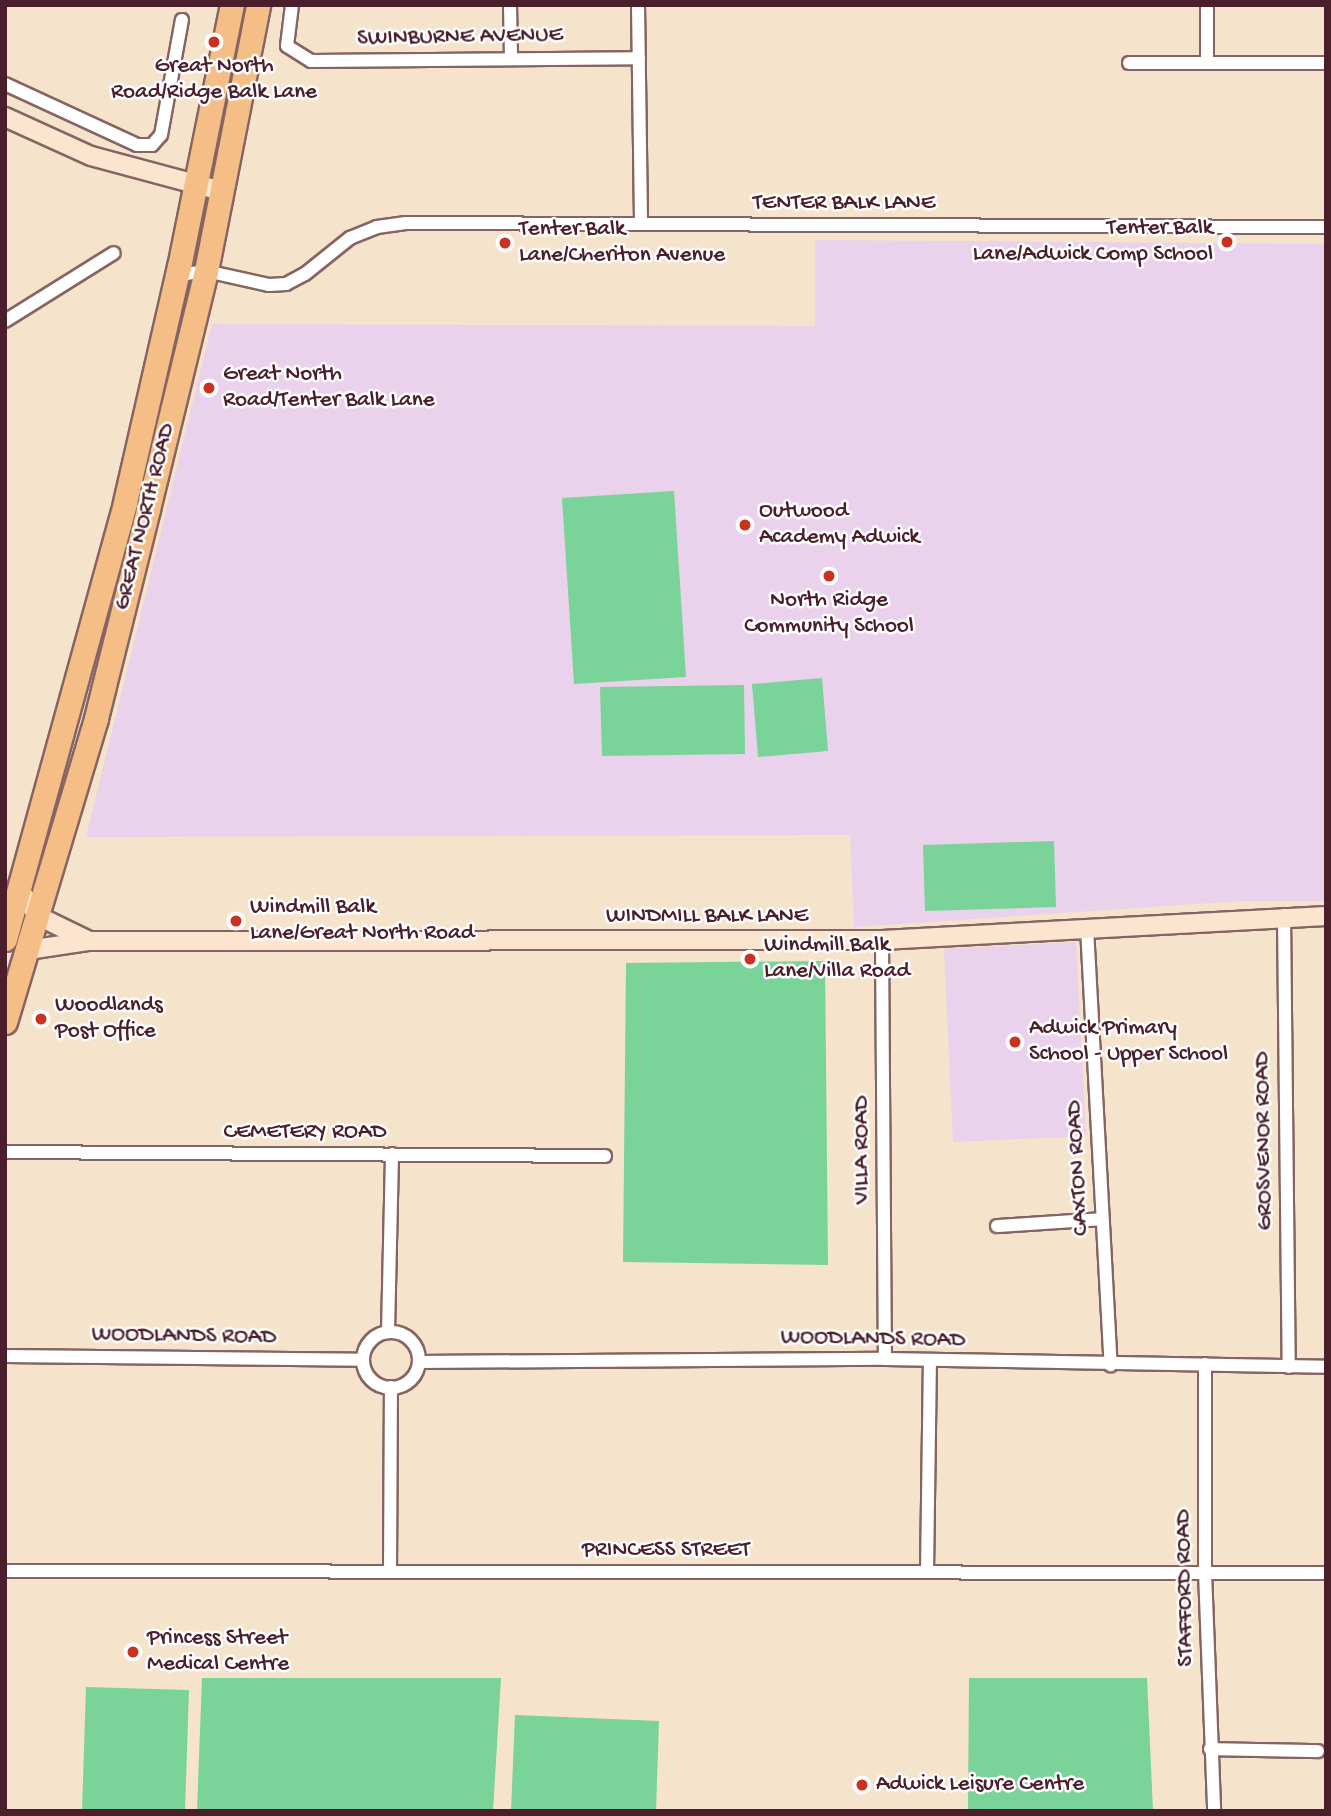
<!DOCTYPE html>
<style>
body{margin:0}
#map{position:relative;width:1331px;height:1816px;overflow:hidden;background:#f5e3cb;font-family:"Gochi Hand",sans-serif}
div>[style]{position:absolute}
.built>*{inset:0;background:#ead1ec}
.green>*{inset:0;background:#7ad399}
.roads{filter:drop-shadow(2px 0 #866463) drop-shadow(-2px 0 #866463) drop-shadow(0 2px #866463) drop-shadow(0 -2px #866463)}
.street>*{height:12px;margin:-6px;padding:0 6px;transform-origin:6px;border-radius:6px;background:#fff}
.street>.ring{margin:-6px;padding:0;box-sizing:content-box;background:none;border:12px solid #fff;border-radius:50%}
.secondary>*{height:18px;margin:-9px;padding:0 9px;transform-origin:9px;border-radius:9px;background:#fbe5cf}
.highway>*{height:23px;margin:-11.5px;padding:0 11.5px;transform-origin:11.5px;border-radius:11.5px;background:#f6be87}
.dots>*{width:19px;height:19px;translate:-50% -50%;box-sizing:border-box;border:4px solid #fff;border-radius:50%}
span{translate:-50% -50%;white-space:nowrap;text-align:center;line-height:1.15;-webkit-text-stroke:5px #fff;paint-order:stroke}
.street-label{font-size:23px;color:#4a1f2b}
.poi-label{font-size:23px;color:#4a1f2b}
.right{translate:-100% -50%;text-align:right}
.left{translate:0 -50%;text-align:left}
.frame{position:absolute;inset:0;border:7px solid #4a1f2b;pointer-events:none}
</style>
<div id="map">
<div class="built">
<div style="clip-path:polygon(815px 240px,1326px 244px,1326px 901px,1240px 901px,854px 927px,850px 835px,86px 837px,212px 324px,815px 326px)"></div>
<div style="clip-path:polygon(1076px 942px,1086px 1136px,953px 1142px,944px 949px)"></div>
</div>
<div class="green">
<div style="clip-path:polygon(674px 491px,686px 677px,574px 684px,562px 498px)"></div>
<div style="clip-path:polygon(822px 678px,828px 751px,758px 757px,752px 684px)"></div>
<div style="clip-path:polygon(744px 685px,745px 754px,602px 756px,600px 687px)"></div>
<div style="clip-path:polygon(1054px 841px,1056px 907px,925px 911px,923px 845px)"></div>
<div style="clip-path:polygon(825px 961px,828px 1265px,623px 1262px,626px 963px)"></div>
<div style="clip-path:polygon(202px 1678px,501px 1678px,493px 1811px,197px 1811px)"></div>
<div style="clip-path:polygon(969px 1678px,1147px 1678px,1153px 1811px,968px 1811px)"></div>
<div style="clip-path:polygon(86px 1687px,189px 1690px,185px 1811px,82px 1811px)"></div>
<div style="clip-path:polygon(515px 1715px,659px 1721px,656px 1811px,511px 1811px)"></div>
</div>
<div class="roads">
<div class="street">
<div style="left:292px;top:5px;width:41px;rotate:97deg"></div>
<div style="left:287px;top:46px;width:28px;rotate:32deg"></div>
<div style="left:311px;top:61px;width:328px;rotate:-0.5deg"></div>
<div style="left:510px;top:5px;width:54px;rotate:88.9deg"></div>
<div style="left:638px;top:5px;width:219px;rotate:89.2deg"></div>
<div style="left:1129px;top:63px;width:197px"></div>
<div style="left:1207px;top:63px;width:58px;rotate:-90deg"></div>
<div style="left:5px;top:84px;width:145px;rotate:24.8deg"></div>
<div style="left:137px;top:145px;width:15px"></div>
<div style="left:152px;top:145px;width:13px;rotate:-48deg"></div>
<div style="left:161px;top:135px;width:117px;rotate:-79.7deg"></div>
<div style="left:176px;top:283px;width:13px;rotate:-42deg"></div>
<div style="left:186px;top:274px;width:20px;rotate:-9deg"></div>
<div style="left:206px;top:271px;width:65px;rotate:12.5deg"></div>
<div style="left:269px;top:285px;width:17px;rotate:-3deg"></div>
<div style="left:286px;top:284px;width:21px;rotate:-28deg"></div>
<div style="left:305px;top:274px;width:58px;rotate:-38.7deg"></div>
<div style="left:350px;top:238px;width:29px;rotate:-22deg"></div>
<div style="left:377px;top:227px;width:29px;rotate:-8deg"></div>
<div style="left:406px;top:223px;width:920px;rotate:0.25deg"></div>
<div style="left:5px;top:321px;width:128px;rotate:-32deg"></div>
<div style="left:1284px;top:915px;width:452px;rotate:89.4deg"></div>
<div style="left:1087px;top:928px;width:438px;rotate:86.9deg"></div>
<div style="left:882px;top:940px;width:419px;rotate:89.6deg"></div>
<div style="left:5px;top:1152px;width:600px;rotate:0.38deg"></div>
<div style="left:997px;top:1226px;width:105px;rotate:-3.8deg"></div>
<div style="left:388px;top:1332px;width:178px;rotate:-88.7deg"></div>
<div class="ring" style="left:363px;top:1332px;width:44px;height:44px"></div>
<div style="left:5px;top:1356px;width:358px;rotate:0.6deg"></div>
<div style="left:419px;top:1362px;width:466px;rotate:-0.4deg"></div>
<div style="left:885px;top:1359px;width:441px;rotate:1deg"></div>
<div style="left:1205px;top:1364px;width:208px;rotate:90deg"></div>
<div style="left:1205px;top:1572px;width:239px;rotate:87.8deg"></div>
<div style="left:5px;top:1571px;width:1321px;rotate:0.09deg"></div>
<div style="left:390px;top:1571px;width:184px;rotate:-89.7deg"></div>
<div style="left:927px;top:1572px;width:210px;rotate:-89.2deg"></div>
<div style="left:1210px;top:1749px;width:108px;rotate:1.1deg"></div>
</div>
<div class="secondary">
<div style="left:5px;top:117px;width:94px;rotate:24.4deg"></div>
<div style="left:91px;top:156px;width:136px;rotate:15deg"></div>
<div style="left:19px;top:889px;width:33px;rotate:55deg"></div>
<div style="left:38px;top:916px;width:55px;rotate:26.1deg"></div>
<div style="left:28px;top:950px;width:62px;rotate:-8.4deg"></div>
<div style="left:89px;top:941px;width:793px;rotate:-0.07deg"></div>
<div style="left:882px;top:940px;width:445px;rotate:-3.1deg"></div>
</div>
<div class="highway">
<div style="left:5px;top:939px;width:453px;rotate:-74.6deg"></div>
<div style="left:125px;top:502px;width:241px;rotate:-77.1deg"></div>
<div style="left:179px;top:267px;width:267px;rotate:-78.6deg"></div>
<div style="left:5px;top:1022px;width:317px;rotate:-73.3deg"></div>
<div style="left:96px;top:718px;width:215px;rotate:-76deg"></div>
<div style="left:148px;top:509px;width:245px;rotate:-76.3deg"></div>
<div style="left:206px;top:271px;width:271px;rotate:-78.9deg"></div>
</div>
</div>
<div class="dots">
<div style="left:214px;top:42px;background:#c8321e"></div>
<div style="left:1227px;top:242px;background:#c8321e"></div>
<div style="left:505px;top:243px;background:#c8321e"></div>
<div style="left:209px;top:388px;background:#c8321e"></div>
<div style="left:745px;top:525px;background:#c8321e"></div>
<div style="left:829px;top:576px;background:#c8321e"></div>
<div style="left:236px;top:921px;background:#c8321e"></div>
<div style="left:750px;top:959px;background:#c8321e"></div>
<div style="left:41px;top:1019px;background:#c8321e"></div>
<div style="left:1015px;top:1042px;background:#c8321e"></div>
<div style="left:133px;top:1652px;background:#c8321e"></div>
<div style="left:862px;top:1785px;background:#c8321e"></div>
</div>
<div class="street-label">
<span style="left:460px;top:38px;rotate:-1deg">SWINBURNE AVENUE</span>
<span style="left:844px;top:204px">TENTER BALK LANE</span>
<span style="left:146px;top:517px;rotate:-76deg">GREAT NORTH ROAD</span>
<span style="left:707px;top:917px">WINDMILL BALK LANE</span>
<span style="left:305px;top:1133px">CEMETERY ROAD</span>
<span style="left:1265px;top:1141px;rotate:-91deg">GROSVENOR ROAD</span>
<span style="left:863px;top:1150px;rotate:-90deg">VILLA ROAD</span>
<span style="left:1079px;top:1168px;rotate:-93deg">CAXTON ROAD</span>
<span style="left:184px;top:1337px;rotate:1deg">WOODLANDS ROAD</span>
<span style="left:873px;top:1340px;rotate:1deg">WOODLANDS ROAD</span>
<span style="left:666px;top:1551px">PRINCESS STREET</span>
<span style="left:1186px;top:1588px;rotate:-91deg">STAFFORD ROAD</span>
</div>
<div class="poi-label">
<span style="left:214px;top:80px">Great North<br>Road/Ridge Balk Lane</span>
<span class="right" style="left:1213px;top:242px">Tenter Balk<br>Lane/Adwick Comp School</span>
<span class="left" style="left:519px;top:243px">Tenter Balk<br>Lane/Cheriton Avenue</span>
<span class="left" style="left:223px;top:388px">Great North<br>Road/Tenter Balk Lane</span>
<span class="left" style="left:759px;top:525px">Outwood<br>Academy Adwick</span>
<span style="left:829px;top:614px">North Ridge<br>Community School</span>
<span class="left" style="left:250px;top:921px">Windmill Balk<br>Lane/Great North Road</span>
<span class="left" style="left:764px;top:959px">Windmill Balk<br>Lane/Villa Road</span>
<span class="left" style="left:55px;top:1019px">Woodlands<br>Post Office</span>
<span class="left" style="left:1029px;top:1042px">Adwick Primary<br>School - Upper School</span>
<span class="left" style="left:147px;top:1652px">Princess Street<br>Medical Centre</span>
<span class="left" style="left:876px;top:1785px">Adwick Leisure Centre</span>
</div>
<div class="frame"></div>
</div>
